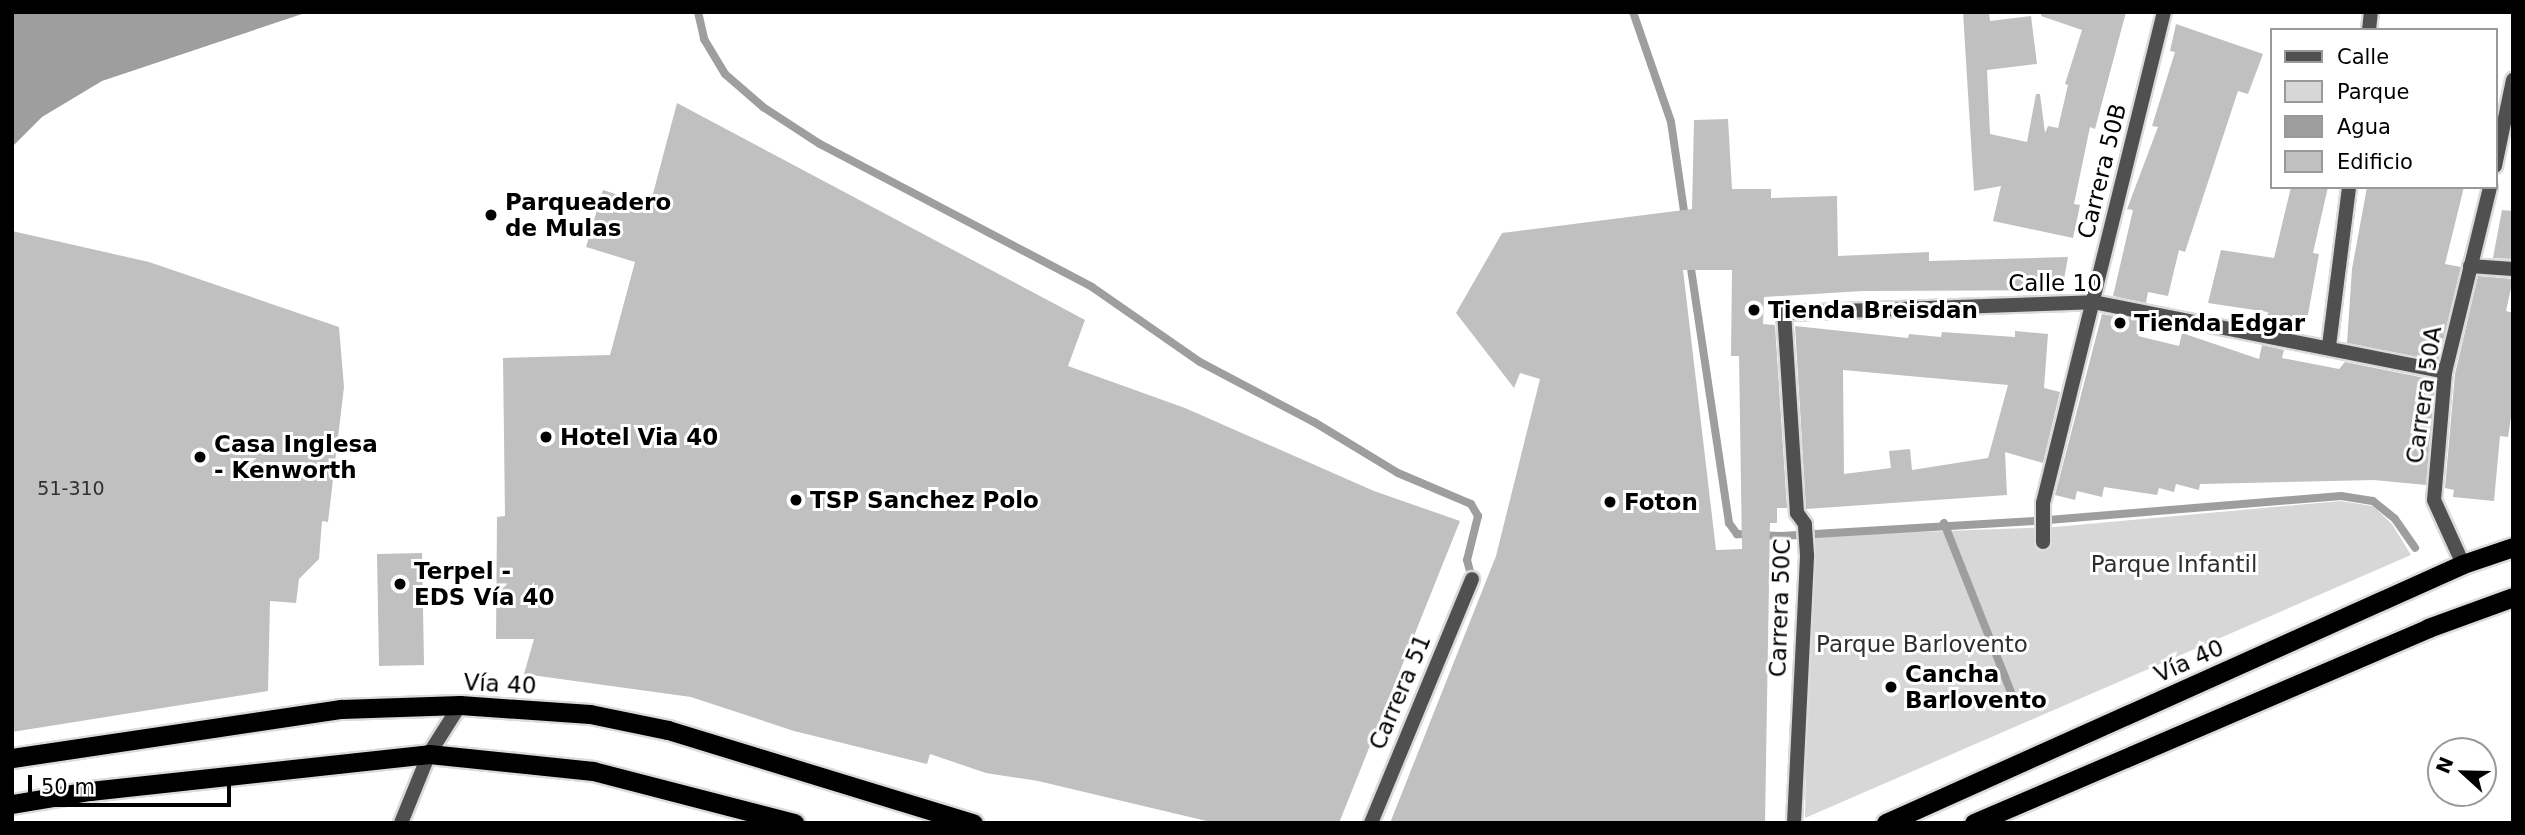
<!DOCTYPE html>
<meta charset="utf-8">
<style>
body{margin:0}
#map{position:relative;width:2525px;height:835px;overflow:hidden;background:#fff;font-family:"DejaVu Sans",sans-serif}
div>[style]{position:absolute}
.green>*{inset:0;background:#d7d7d7}
.water>*{inset:0;background:#9e9e9e}
.stream>*{height:8px;margin:-4px;padding:0 4px;transform-origin:4px;border-radius:4px;background:#9e9e9e}
.building>*{inset:0;background:#c0c0c0}
.roads{filter:drop-shadow(2px 0 #dbdbdb) drop-shadow(-2px 0 #dbdbdb) drop-shadow(0 2px #dbdbdb) drop-shadow(0 -2px #dbdbdb)}
.minor>*{height:14px;margin:-7px;padding:0 7px;transform-origin:7px;border-radius:7px;background:#505050}
.trunk>*{height:19px;margin:-9.5px;padding:0 9.5px;transform-origin:9.5px;border-radius:9.5px;background:#000}
.dots>*{width:19px;height:19px;translate:-50% -50%;box-sizing:border-box;border:4px solid #fff;border-radius:50%}
span{translate:-50% -50%;white-space:nowrap;text-align:center;line-height:1.15;-webkit-text-stroke:6px #fff;paint-order:stroke}
.number-label{font-size:19px;color:#303030}
.number-label span{-webkit-text-stroke-width:0}
.street-label{font-size:23px;color:#000}
.poi-label{font-size:23px;color:#000;font-weight:700}
.left{translate:0 -50%;text-align:left}
.park-label{font-size:23px;color:#2e2e2e}
.frame{position:absolute;inset:0;border:14px solid #000;pointer-events:none}
.legend{position:absolute;left:2270px;top:28px;width:228px;height:161px;box-sizing:border-box;background:#fff;border:2px solid #999;margin:0;padding:9px 12px;list-style:none;font-size:21px;color:#000}
.legend li{display:flex;align-items:center;gap:14px;height:35px}
.legend b{width:35px;border:2px solid #999}
.north{position:absolute;left:2427px;top:737px;width:70px;height:70px;box-sizing:border-box;background:#fff;border:2px solid #999;border-radius:50%;rotate:292deg;font-size:19px;font-weight:700;line-height:28px;text-align:center;color:#000}
.north::after{content:'';display:block;margin:auto;width:24px;height:32px;background:#000;clip-path:polygon(50% 0,100% 100%,50% 72%,0 100%)}
.scale{position:absolute;left:28px;top:775px;width:203px;height:32px;box-sizing:border-box;border:4px solid #000;border-top:0;padding-left:9px;font-size:21px;line-height:24px;white-space:nowrap;color:#000;-webkit-text-stroke:5px #fff;paint-order:stroke}
</style>
<div id="map">
<div class="green">
<div style="clip-path:polygon(2340px 501px,2373px 506px,2392px 524px,2411px 555px,1805px 818px,1809px 536px,2055px 527px)"></div>
</div>
<div class="water">
<div style="clip-path:polygon(12px 12px,308px 12px,102px 81px,42px 117px,12px 147px)"></div>
</div>
<div class="stream">
<div style="left:698px;top:12px;width:28px;rotate:77deg"></div>
<div style="left:704px;top:39px;width:41px;rotate:59deg"></div>
<div style="left:725px;top:74px;width:50px;rotate:41deg"></div>
<div style="left:763px;top:107px;width:68px;rotate:33deg"></div>
<div style="left:820px;top:144px;width:307px;rotate:27.7deg"></div>
<div style="left:1092px;top:287px;width:131px;rotate:34.8deg"></div>
<div style="left:1200px;top:362px;width:129px;rotate:27.8deg"></div>
<div style="left:1314px;top:422px;width:98px;rotate:31.3deg"></div>
<div style="left:1398px;top:473px;width:79px;rotate:23deg"></div>
<div style="left:1471px;top:504px;width:14px;rotate:60deg"></div>
<div style="left:1478px;top:516px;width:45px;rotate:104deg"></div>
<div style="left:1467px;top:560px;width:20px;rotate:75deg"></div>
<div style="left:1633px;top:12px;width:116px;rotate:70.9deg"></div>
<div style="left:1671px;top:122px;width:97px;rotate:81.7deg"></div>
<div style="left:1690px;top:262px;width:264px;rotate:81.5deg"></div>
<div style="left:1729px;top:523px;width:14px;rotate:54deg"></div>
<div style="left:1737px;top:534px;width:44px;rotate:2.6deg"></div>
<div style="left:1781px;top:536px;width:267px;rotate:-3.4deg"></div>
<div style="left:2048px;top:520px;width:294px;rotate:-4.7deg"></div>
<div style="left:2341px;top:496px;width:32px;rotate:9deg"></div>
<div style="left:2373px;top:501px;width:28px;rotate:39deg"></div>
<div style="left:2395px;top:519px;width:35px;rotate:55deg"></div>
<div style="left:1944px;top:523px;width:198px;rotate:68.4deg"></div>
</div>
<div class="building">
<div style="clip-path:polygon(1963px 12px,1989px 12px,1990px 21px,2031px 16px,2037px 64px,1987px 70px,1990px 134px,2027px 142px,2036px 94px,2040px 94px,2045px 133px,2048px 126px,2058px 128px,2068px 85px,2065px 84px,2082px 30px,2041px 16px,2042px 12px,2126px 12px,2095px 129px,2090px 127px,2074px 204px,2080px 205px,2073px 238px,1993px 221px,2001px 186px,1974px 191px)"></div>
<div style="clip-path:polygon(2176px 24px,2263px 54px,2248px 94px,2238px 91px,2185px 252px,2179px 250px,2168px 296px,2148px 292px,2146px 303px,2113px 296px,2133px 210px,2127px 209px,2158px 127px,2152px 126px,2175px 52px,2170px 51px)"></div>
<div style="clip-path:polygon(677px 103px,1085px 320px,1068px 366px,1185px 408px,1374px 491px,1460px 521px,1339px 823px,1215px 823px,1038px 781px,986px 773px,930px 754px,927px 764px,794px 731px,691px 697px,524px 674px,534px 639px,496px 639px,497px 517px,505px 516px,503px 358px,610px 355px,635px 262px,586px 247px,603px 190px,650px 205px)"></div>
<div style="clip-path:polygon(evenodd,1728px 119px,1732px 189px,1771px 189px,1771px 198px,1837px 196px,1838px 256px,1929px 252px,1929px 261px,2068px 257px,2062px 290px,1863px 291px,1764px 297px,1763px 324px,1775px 325px,1787px 508px,1777px 508px,1777px 523px,1770px 523px,1765px 823px,1390px 823px,1496px 556px,1540px 379px,1520px 373px,1514px 388px,1456px 313px,1502px 233px,1692px 209px,1694px 120px,1728px 119px,1683px 270px,1732px 270px,1731px 356px,1739px 356px,1742px 549px,1716px 550px,1683px 270px)"></div>
<div style="clip-path:polygon(2291px 187px,2328px 187px,2313px 253px,2319px 254px,2307px 320px,2290px 316px,2287px 331px,2266px 326px,2268px 312px,2208px 303px,2221px 250px,2274px 258px)"></div>
<div style="clip-path:polygon(2367px 187px,2464px 187px,2445px 264px,2461px 267px,2438px 361px,2347px 343px,2352px 269px)"></div>
<div style="clip-path:polygon(2502px 210px,2513px 211px,2513px 259px,2493px 258px)"></div>
<div style="clip-path:polygon(12px 231px,149px 262px,339px 327px,344px 387px,328px 522px,322px 521px,319px 559px,299px 579px,296px 603px,270px 601px,268px 691px,12px 732px)"></div>
<div style="clip-path:polygon(2478px 276px,2513px 279px,2506px 311px,2513px 313px,2513px 403px,2508px 437px,2500px 436px,2494px 501px,2453px 497px,2454px 490px,2445px 488px,2455px 374px)"></div>
<div style="clip-path:polygon(2102px 314px,2142px 321px,2138px 336px,2179px 346px,2182px 333px,2259px 359px,2262px 345px,2284px 350px,2282px 358px,2339px 369px,2345px 362px,2435px 380px,2426px 485px,2374px 480px,2200px 484px,2199px 490px,2176px 484px,2174px 492px,2159px 488px,2157px 495px,2104px 487px,2102px 497px,2077px 491px,2075px 500px,2055px 495px)"></div>
<div style="clip-path:polygon(evenodd,1795px 326px,1908px 338px,1909px 334px,1941px 337px,1942px 332px,2015px 337px,2015px 331px,2048px 334px,2044px 388px,2060px 392px,2043px 463px,2005px 452px,2007px 495px,1806px 509px,1795px 326px,1843px 370px,2008px 385px,1988px 458px,1912px 470px,1910px 449px,1889px 451px,1891px 468px,1844px 474px,1843px 370px)"></div>
<div style="clip-path:polygon(422px 553px,424px 665px,379px 666px,377px 554px)"></div>
</div>
<div class="roads">
<div class="minor">
<div style="left:2369px;top:30px;width:18px;rotate:-84deg"></div>
<div style="left:2495px;top:166px;width:88px;rotate:-78.2deg"></div>
<div style="left:2470px;top:266px;width:43px;rotate:4deg"></div>
<div style="left:2329px;top:346px;width:160px;rotate:-82.8deg"></div>
<div style="left:2043px;top:542px;width:39px;rotate:-90deg"></div>
<div style="left:2043px;top:503px;width:506px;rotate:-76.16deg"></div>
<div style="left:2463px;top:564px;width:70px;rotate:-114.4deg"></div>
<div style="left:2434px;top:500px;width:128px;rotate:-85.1deg"></div>
<div style="left:2445px;top:372px;width:190px;rotate:-76.3deg"></div>
<div style="left:401px;top:823px;width:74px;rotate:-67.9deg"></div>
<div style="left:429px;top:754px;width:58px;rotate:-57.7deg"></div>
<div style="left:1371px;top:823px;width:264px;rotate:-67.5deg"></div>
<div style="left:1794px;top:823px;width:268px;rotate:-87.2deg"></div>
<div style="left:1807px;top:555px;width:31px;rotate:-94deg"></div>
<div style="left:1805px;top:524px;width:14px;rotate:-126deg"></div>
<div style="left:1797px;top:513px;width:200px;rotate:-93.7deg"></div>
<div style="left:1784px;top:313px;width:309px;rotate:-2deg"></div>
<div style="left:2093px;top:302px;width:359px;rotate:11.2deg"></div>
</div>
<div class="trunk">
<div style="left:12px;top:758px;width:333px;rotate:-8.5deg"></div>
<div style="left:341px;top:709px;width:119px;rotate:-1.9deg"></div>
<div style="left:460px;top:705px;width:130px;rotate:4deg"></div>
<div style="left:590px;top:714px;width:80px;rotate:11.6deg"></div>
<div style="left:668px;top:730px;width:319px;rotate:17deg"></div>
<div style="left:12px;top:804px;width:79px;rotate:-9.5deg"></div>
<div style="left:90px;top:791px;width:341px;rotate:-6.2deg"></div>
<div style="left:429px;top:754px;width:165px;rotate:5.9deg"></div>
<div style="left:593px;top:771px;width:208px;rotate:14.5deg"></div>
<div style="left:1886px;top:823px;width:632px;rotate:-24.17deg"></div>
<div style="left:2463px;top:564px;width:53px;rotate:-18.8deg"></div>
<div style="left:1974px;top:823px;width:494px;rotate:-23.2deg"></div>
<div style="left:2428px;top:628px;width:90px;rotate:-20deg"></div>
</div>
</div>
<div class="dots">
<div style="left:491px;top:215px;background:#000"></div>
<div style="left:1754px;top:310px;background:#000"></div>
<div style="left:2120px;top:323px;background:#000"></div>
<div style="left:546px;top:437px;background:#000"></div>
<div style="left:200px;top:457px;background:#000"></div>
<div style="left:796px;top:500px;background:#000"></div>
<div style="left:1610px;top:502px;background:#000"></div>
<div style="left:400px;top:584px;background:#000"></div>
<div style="left:1891px;top:687px;background:#000"></div>
</div>
<div class="number-label">
<span style="left:71px;top:489px">51-310</span>
</div>
<div class="street-label">
<span style="left:2102px;top:171px;rotate:-76deg">Carrera 50B</span>
<span style="left:2055px;top:283px">Calle 10</span>
<span style="left:2424px;top:395px;rotate:-82deg">Carrera 50A</span>
<span style="left:1780px;top:608px;rotate:-88deg">Carrera 50C</span>
<span style="left:2189px;top:661px;rotate:-24deg">Vía 40</span>
<span style="left:500px;top:684px;rotate:3deg">Vía 40</span>
<span style="left:1400px;top:692px;rotate:-67deg">Carrera 51</span>
</div>
<div class="poi-label">
<span class="left" style="left:505px;top:215px">Parqueadero<br>de Mulas</span>
<span class="left" style="left:1768px;top:310px">Tienda Breisdan</span>
<span class="left" style="left:2134px;top:323px">Tienda Edgar</span>
<span class="left" style="left:560px;top:437px">Hotel Via 40</span>
<span class="left" style="left:214px;top:457px">Casa Inglesa<br>- Kenworth</span>
<span class="left" style="left:810px;top:500px">TSP Sanchez Polo</span>
<span class="left" style="left:1624px;top:502px">Foton</span>
<span class="left" style="left:414px;top:584px">Terpel -<br>EDS Vía 40</span>
<span class="left" style="left:1905px;top:687px">Cancha<br>Barlovento</span>
</div>
<div class="park-label">
<span style="left:2174px;top:564px">Parque Infantil</span>
<span style="left:1922px;top:644px">Parque Barlovento</span>
</div>
<div class="frame"></div>
<ul class="legend">
<li><b style="height:9px;background:#505050"></b>Calle</li>
<li><b style="height:19px;background:#d7d7d7"></b>Parque</li>
<li><b style="height:19px;background:#9e9e9e"></b>Agua</li>
<li><b style="height:19px;background:#c0c0c0"></b>Edificio</li>
</ul>
<div class="north">N</div>
<div class="scale">50 m</div>
</div>
